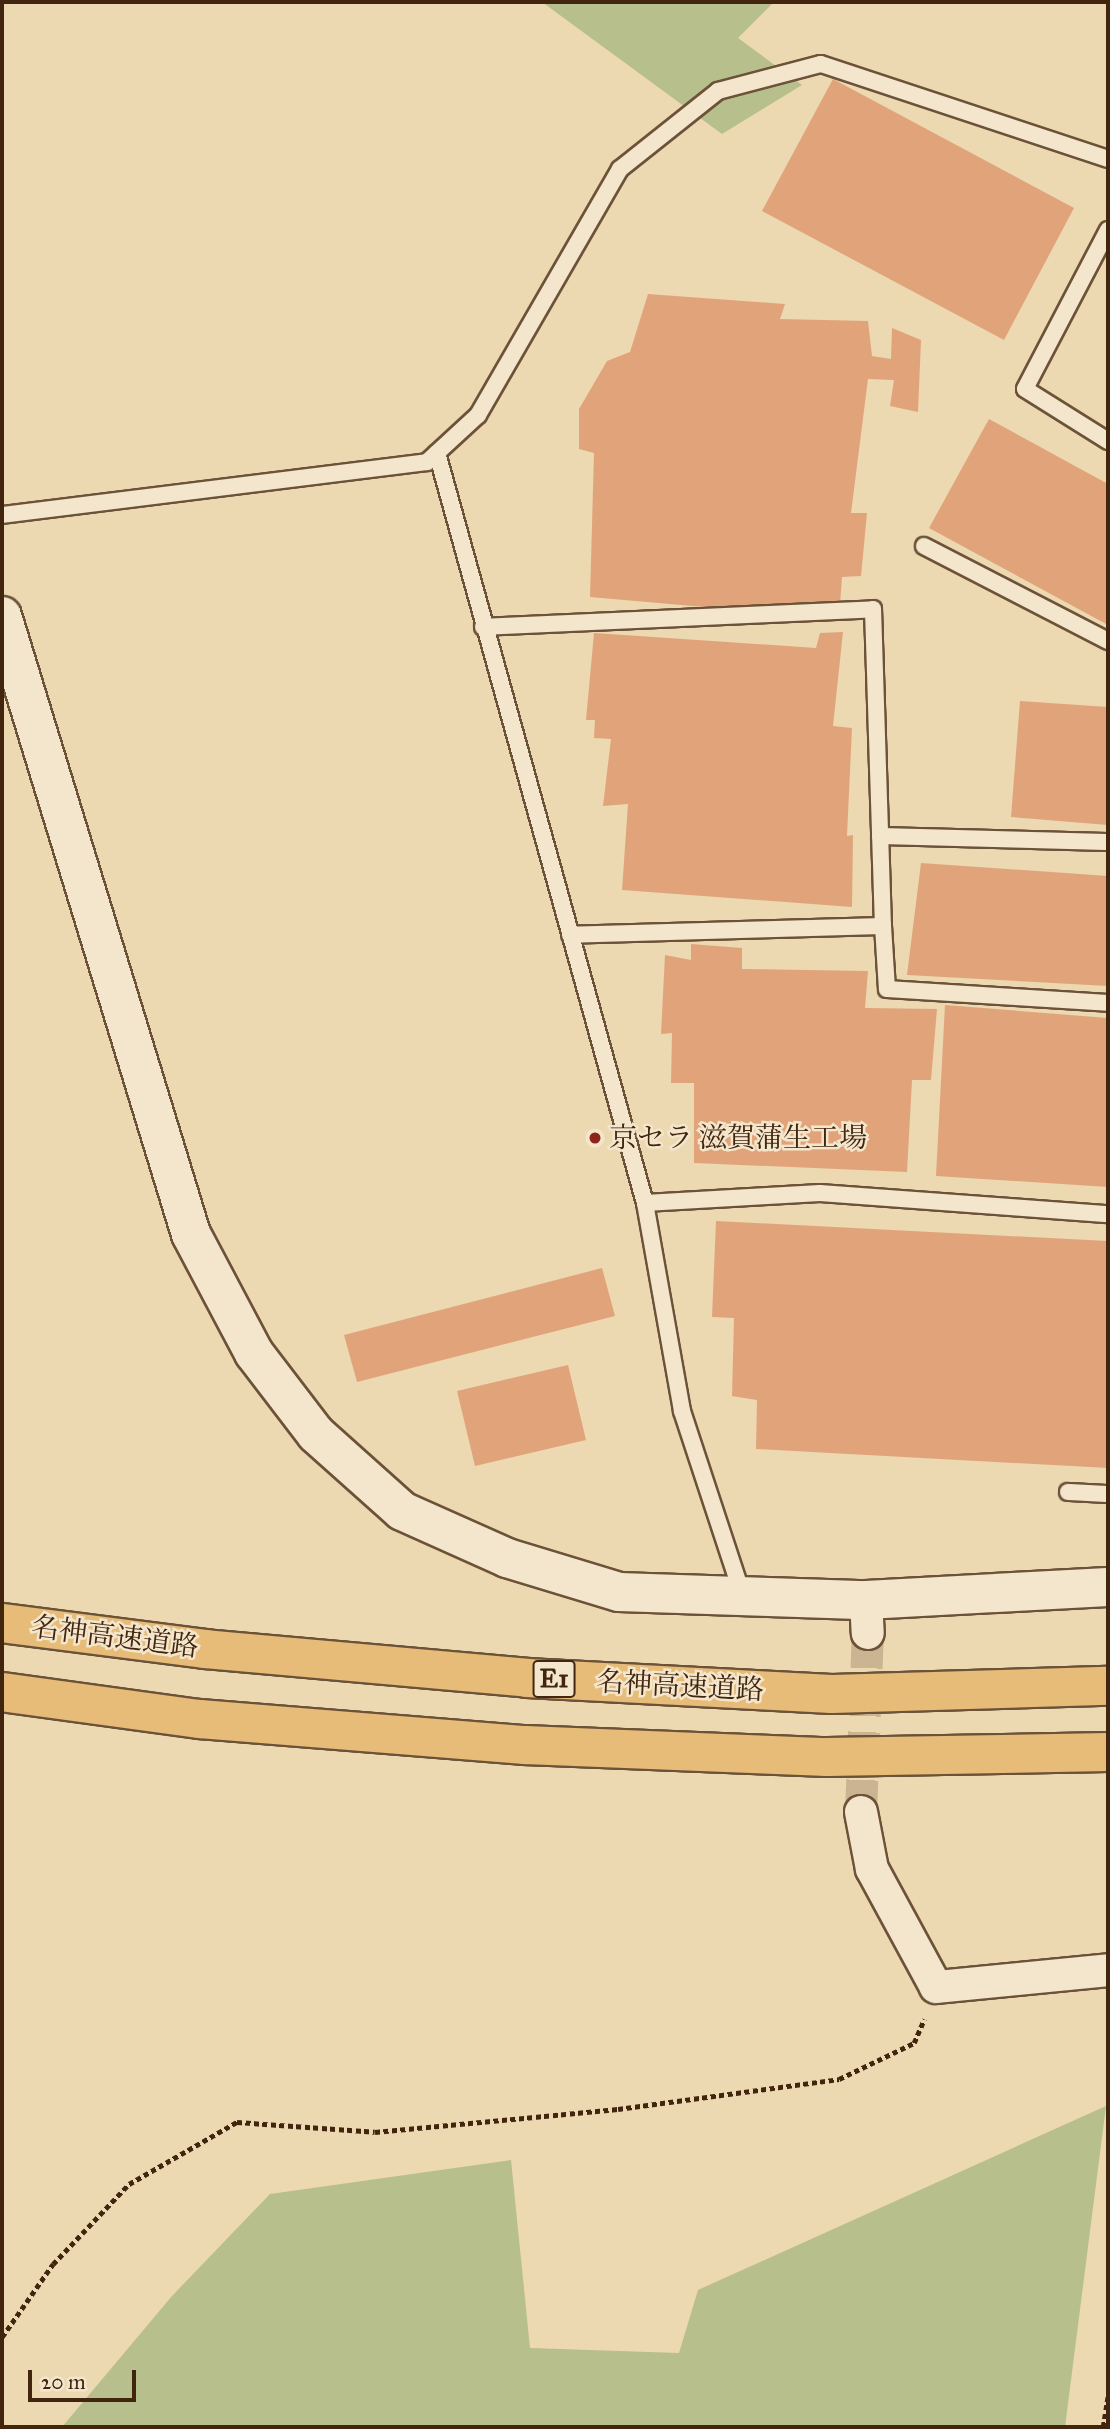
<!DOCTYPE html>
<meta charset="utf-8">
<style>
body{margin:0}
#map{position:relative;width:1110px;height:2429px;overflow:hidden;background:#ecd8b1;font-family:"IM FELL Great Primer","Noto Serif JP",serif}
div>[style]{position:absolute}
.green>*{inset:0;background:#b7bf8c}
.building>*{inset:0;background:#e1a47a}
.minor-tunnel>*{height:32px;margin-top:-16px;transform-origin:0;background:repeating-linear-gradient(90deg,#cab491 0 32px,transparent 0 48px)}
.path>*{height:4.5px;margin-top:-2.25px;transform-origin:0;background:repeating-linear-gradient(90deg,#42250f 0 5px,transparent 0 8.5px)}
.roads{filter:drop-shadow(2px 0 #6c5238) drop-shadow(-2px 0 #6c5238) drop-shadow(0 2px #6c5238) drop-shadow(0 -2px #6c5238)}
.service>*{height:16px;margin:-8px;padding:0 8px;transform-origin:8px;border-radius:8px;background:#f3e6cc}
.minor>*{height:32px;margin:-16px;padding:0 16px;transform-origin:16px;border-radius:16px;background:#f3e6cc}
.tertiary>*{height:38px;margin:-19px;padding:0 19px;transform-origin:19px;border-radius:19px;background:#f3e6cc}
.motorway>*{height:38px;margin:-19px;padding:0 19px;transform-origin:19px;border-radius:19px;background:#e6bc78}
.dots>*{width:19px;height:19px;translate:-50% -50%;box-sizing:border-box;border:4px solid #f3e6cc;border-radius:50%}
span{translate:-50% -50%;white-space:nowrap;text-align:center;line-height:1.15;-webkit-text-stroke:5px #f3e6cc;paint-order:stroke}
.shield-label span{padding:2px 5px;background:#f3e6cc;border:2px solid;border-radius:5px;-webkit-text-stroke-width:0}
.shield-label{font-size:26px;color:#42250f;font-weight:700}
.poi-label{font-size:28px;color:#42250f}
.left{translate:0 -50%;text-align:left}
.street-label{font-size:28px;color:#42250f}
.frame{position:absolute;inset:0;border:4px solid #42250f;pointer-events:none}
.scale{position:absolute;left:28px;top:2370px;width:108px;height:32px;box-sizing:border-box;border:4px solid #42250f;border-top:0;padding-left:9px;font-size:21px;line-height:24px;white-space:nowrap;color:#42250f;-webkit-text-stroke:5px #f3e6cc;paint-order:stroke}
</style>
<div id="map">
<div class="green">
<div style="clip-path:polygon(542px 2px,774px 2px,738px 38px,802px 85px,722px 134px)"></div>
<div style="clip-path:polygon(1106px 2106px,1065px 2427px,62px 2427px,172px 2296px,270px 2194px,511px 2160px,530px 2348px,679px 2353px,698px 2290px)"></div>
</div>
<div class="building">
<div style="clip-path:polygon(833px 79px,1074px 208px,1004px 340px,762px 211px)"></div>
<div style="clip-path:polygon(648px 294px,785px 304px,780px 319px,868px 321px,872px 356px,891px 359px,892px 328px,921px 340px,918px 412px,890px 406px,894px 380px,868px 379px,851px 513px,867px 513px,861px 576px,842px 577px,839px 619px,590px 597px,594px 453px,579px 449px,579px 409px,607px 361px,630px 352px)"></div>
<div style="clip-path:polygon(989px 419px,1108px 484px,1108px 625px,929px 528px)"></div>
<div style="clip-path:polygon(843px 632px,833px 726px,852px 728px,847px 836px,853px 835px,852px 907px,622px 890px,628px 804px,603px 806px,611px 739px,594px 738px,595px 720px,586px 720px,594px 633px,816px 648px,820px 633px)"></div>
<div style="clip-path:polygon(1020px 701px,1108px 707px,1108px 825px,1011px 817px)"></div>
<div style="clip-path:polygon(921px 863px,1108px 876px,1108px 986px,907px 975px)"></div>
<div style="clip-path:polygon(691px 944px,742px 948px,742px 969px,868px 971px,865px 1008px,937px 1009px,931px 1080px,912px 1080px,907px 1172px,694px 1163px,694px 1083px,671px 1083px,672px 1033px,661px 1034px,665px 955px,691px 960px)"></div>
<div style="clip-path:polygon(945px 1005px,1108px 1018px,1108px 1187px,936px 1176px)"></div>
<div style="clip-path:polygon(716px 1221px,1108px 1241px,1108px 1468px,756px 1449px,757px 1400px,732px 1396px,734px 1318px,712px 1317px)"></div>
<div style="clip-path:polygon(602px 1268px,615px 1316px,357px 1382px,344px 1335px)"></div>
<div style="clip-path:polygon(568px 1365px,586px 1440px,475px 1466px,457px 1391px)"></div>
</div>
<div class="minor-tunnel">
<div style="left:861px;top:1812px;width:179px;rotate:-87.8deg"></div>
</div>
<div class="path">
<div style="left:2px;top:2337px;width:89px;rotate:-55.1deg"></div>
<div style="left:53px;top:2264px;width:110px;rotate:-46.5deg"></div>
<div style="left:129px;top:2184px;width:125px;rotate:-29.9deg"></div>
<div style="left:237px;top:2122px;width:138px;rotate:4.1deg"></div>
<div style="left:375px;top:2132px;width:244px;rotate:-5.4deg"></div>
<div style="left:618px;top:2109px;width:223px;rotate:-7.7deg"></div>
<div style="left:839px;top:2079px;width:83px;rotate:-25.6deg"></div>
<div style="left:914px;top:2043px;width:26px;rotate:-67deg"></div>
<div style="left:1103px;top:2427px;width:32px;rotate:-81deg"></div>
</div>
<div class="roads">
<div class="service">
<div style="left:1108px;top:230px;width:179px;rotate:117.6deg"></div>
<div style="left:1025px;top:389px;width:98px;rotate:32.1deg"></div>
<div style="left:437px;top:453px;width:778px;rotate:74.5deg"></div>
<div style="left:645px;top:1203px;width:211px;rotate:79.9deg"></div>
<div style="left:682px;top:1411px;width:193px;rotate:71.8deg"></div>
<div style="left:2px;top:515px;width:428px;rotate:-7.1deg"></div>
<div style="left:427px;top:462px;width:69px;rotate:-42.7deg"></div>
<div style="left:478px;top:415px;width:284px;rotate:-60deg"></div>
<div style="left:620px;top:169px;width:125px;rotate:-38.5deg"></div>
<div style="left:718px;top:91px;width:106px;rotate:-14.7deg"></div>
<div style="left:821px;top:64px;width:302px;rotate:18.3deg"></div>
<div style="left:924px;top:546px;width:207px;rotate:27.3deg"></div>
<div style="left:483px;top:627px;width:390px;rotate:-2.6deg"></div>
<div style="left:873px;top:609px;width:317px;rotate:88.2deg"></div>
<div style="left:883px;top:926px;width:313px;rotate:178.4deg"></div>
<div style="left:880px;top:836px;width:228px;rotate:1.5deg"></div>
<div style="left:883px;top:926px;width:63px;rotate:86.4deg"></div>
<div style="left:887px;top:989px;width:221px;rotate:3.6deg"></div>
<div style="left:645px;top:1203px;width:175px;rotate:-3.3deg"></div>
<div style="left:820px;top:1193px;width:289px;rotate:4.2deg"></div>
<div style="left:1068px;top:1492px;width:40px;rotate:2.9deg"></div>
</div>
<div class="minor">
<div style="left:866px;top:1600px;width:33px;rotate:87deg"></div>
<div style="left:861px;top:1812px;width:58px;rotate:79.1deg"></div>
<div style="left:872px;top:1869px;width:134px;rotate:61.5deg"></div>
<div style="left:936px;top:1987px;width:173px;rotate:-5.6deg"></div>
</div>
<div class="tertiary">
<div style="left:2px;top:616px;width:646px;rotate:73deg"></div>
<div style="left:191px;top:1234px;width:135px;rotate:62.1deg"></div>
<div style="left:254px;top:1353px;width:102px;rotate:52.6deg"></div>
<div style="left:316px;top:1434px;width:115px;rotate:41.8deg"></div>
<div style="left:402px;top:1511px;width:115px;rotate:24.1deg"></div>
<div style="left:507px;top:1558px;width:117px;rotate:16.9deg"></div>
<div style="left:619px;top:1592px;width:247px;rotate:1.9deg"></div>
<div style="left:866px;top:1600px;width:242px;rotate:-3.1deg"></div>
</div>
<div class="motorway">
<div style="left:2px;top:1623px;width:205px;rotate:7.3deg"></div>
<div style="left:205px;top:1649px;width:323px;rotate:5.1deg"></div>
<div style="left:527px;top:1678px;width:305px;rotate:3deg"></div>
<div style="left:832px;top:1694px;width:276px;rotate:-1.7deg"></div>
<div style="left:2px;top:1692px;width:200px;rotate:7.8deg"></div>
<div style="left:200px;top:1719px;width:326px;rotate:4.6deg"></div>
<div style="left:525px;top:1745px;width:302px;rotate:2.3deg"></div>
<div style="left:827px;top:1757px;width:281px;rotate:-1deg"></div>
</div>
</div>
<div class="dots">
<div style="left:595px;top:1138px;background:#8f2418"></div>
</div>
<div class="shield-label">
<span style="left:554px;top:1679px">E1</span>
</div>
<div class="poi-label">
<span class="left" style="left:609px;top:1138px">京セラ 滋賀蒲生工場</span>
</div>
<div class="street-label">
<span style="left:115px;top:1637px;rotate:7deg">名神高速道路</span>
<span style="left:680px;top:1686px;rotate:3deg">名神高速道路</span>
</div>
<div class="frame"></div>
<div class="scale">20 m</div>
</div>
